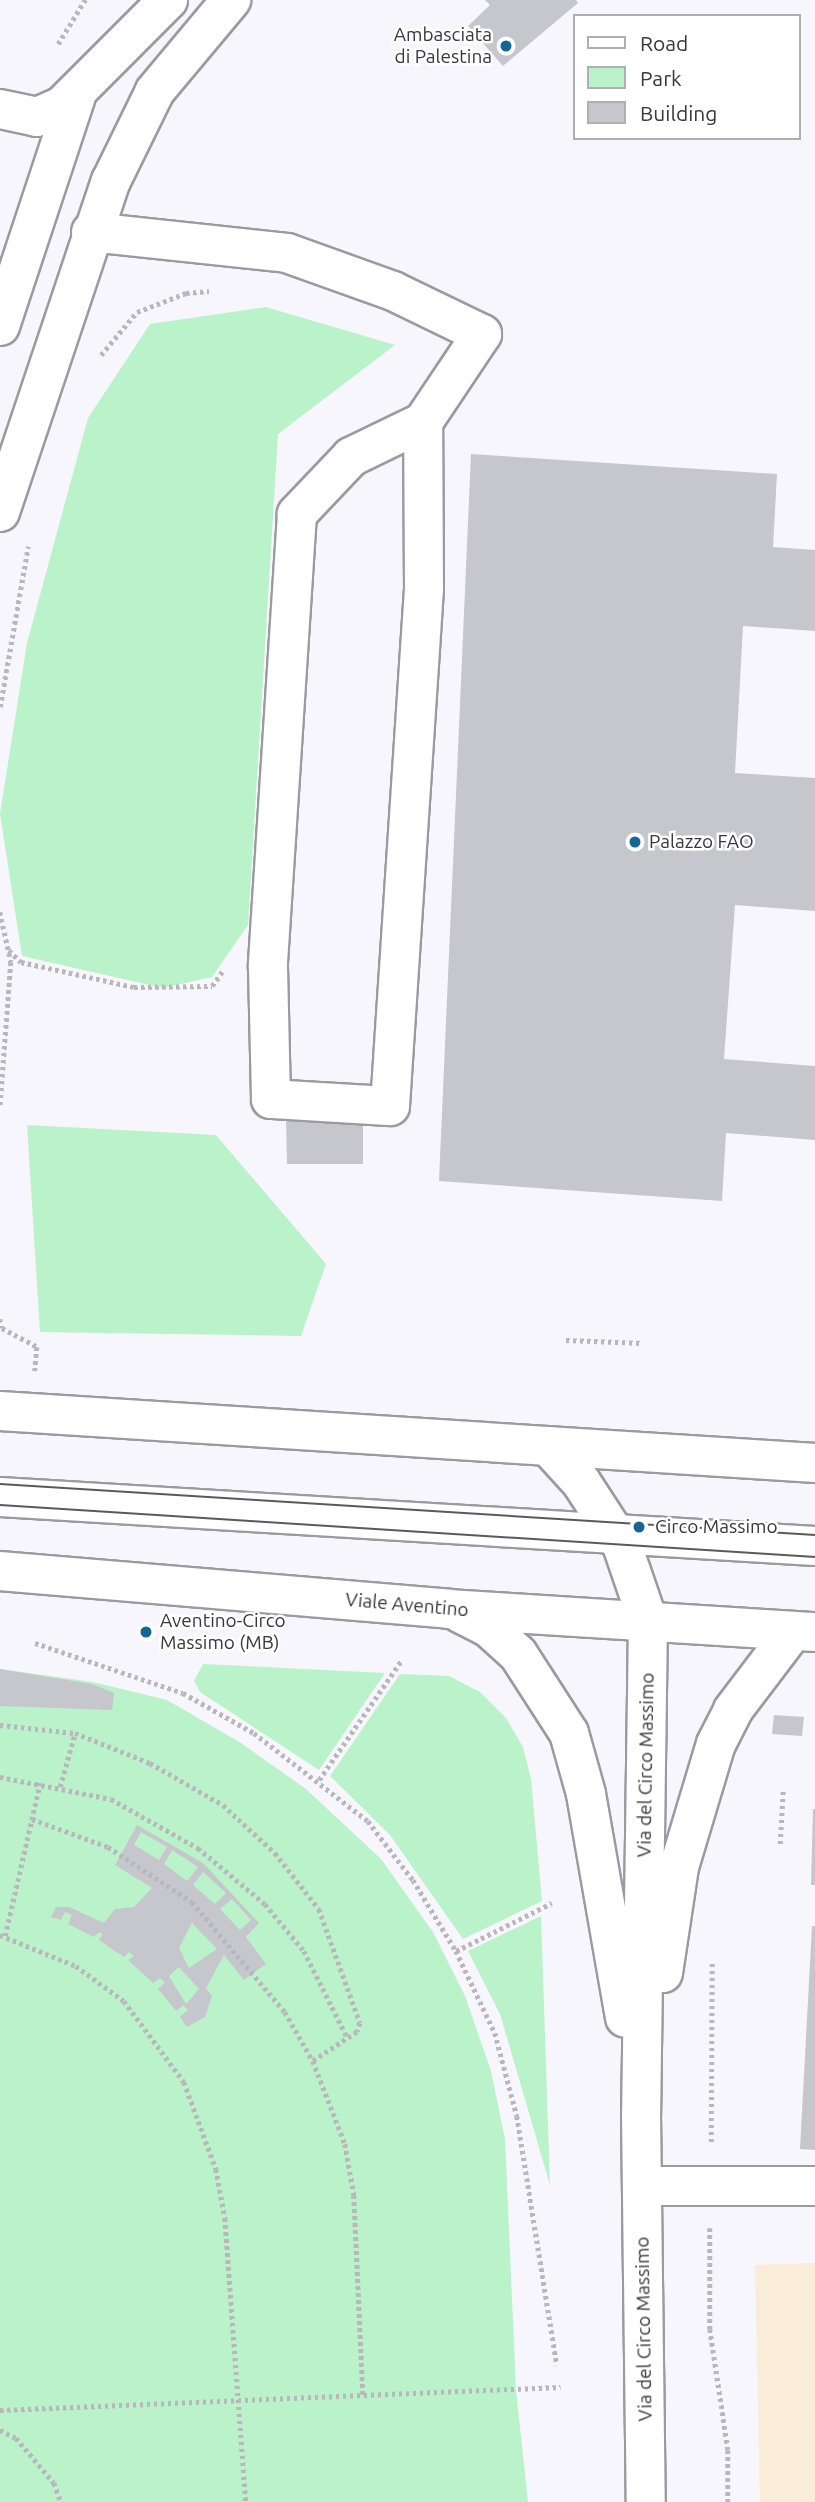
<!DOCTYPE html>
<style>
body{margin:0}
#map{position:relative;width:815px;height:2502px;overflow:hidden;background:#f8f6fd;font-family:Ubuntu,sans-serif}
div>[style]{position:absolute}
.commercial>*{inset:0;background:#f9ecd8}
.green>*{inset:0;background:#baf2ca}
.building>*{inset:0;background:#c6c6cd}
.path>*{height:4.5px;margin-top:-2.25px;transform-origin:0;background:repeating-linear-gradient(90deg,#b9b7bd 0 3.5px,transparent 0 7px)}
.roads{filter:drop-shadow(2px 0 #9c9aa1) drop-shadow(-2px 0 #9c9aa1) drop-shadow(0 2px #9c9aa1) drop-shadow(0 -2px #9c9aa1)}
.minor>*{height:38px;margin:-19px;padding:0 19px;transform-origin:19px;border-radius:19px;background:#fff}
.major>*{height:38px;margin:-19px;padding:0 19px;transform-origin:19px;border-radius:19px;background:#fff}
.tram>*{height:2px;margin:-1px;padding:0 1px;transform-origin:1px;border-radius:1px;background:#5a595d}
.dots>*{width:19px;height:19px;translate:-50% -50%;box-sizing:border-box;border:4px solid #fff;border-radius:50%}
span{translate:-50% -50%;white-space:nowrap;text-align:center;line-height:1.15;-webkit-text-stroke:5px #fff;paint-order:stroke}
.poi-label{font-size:19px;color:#38373a}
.right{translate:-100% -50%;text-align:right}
.left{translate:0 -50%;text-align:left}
.street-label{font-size:19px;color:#38373a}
.legend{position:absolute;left:573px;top:14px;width:228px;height:126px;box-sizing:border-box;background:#fff;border:2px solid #afafb0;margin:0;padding:9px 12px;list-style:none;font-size:21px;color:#38373a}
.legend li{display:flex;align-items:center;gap:14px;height:35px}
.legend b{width:35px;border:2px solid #afafb0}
</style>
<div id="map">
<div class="commercial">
<div style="clip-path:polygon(815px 2263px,815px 2502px,760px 2502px,755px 2265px)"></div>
</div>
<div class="green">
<div style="clip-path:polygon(266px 307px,395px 345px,278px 434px,248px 925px,212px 977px,163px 988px,22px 956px,0 814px,27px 643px,88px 418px,150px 324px)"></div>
<div style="clip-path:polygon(27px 1125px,216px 1135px,326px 1264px,301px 1336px,40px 1332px)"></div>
<div style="clip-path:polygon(203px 1664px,385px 1673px,319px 1770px,200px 1692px,194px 1681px)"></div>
<div style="clip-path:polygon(0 1669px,93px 1682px,167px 1700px,241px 1743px,306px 1789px,381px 1859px,433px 1932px,465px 1996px,491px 2071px,505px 2139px,516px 2390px,528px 2502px,0 2502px)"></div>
<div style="clip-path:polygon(400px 1674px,449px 1676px,480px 1692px,506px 1718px,523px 1747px,531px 1779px,542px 1901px,463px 1939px,390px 1835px,330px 1776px)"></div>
<div style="clip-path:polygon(541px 1916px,550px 2185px,500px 2014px,468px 1951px)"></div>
</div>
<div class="building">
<div style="clip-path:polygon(485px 0,576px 0,578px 3px,503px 66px,468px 26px,490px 5px)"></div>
<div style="clip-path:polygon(471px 454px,777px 474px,773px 547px,815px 550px,815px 631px,743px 626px,735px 773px,815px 778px,815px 911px,735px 905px,724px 1059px,815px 1066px,815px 1140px,726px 1133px,722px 1201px,439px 1181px)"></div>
<div style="clip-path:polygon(286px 1118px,363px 1118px,363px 1164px,287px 1164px)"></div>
<div style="clip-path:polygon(0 1669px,92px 1684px,114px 1693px,112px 1710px,0 1706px)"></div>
<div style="clip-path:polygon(774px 1715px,804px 1717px,802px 1736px,772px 1734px)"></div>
<div style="clip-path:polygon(813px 1809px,815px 1809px,815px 1885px,811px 1885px)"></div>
<div style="clip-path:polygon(evenodd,137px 1825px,203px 1863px,259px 1923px,246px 1937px,266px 1964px,244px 1980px,224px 1955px,206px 1988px,212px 1996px,205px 2017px,187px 2027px,180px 2017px,188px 2010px,183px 2005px,176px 2011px,158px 1989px,165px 1982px,160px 1978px,153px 1983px,128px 1960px,134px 1956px,129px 1952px,124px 1957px,99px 1940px,103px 1934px,99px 1932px,94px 1937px,68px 1924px,72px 1915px,65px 1912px,61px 1920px,51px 1917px,56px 1907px,69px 1907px,104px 1923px,115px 1909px,134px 1907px,152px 1888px,115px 1865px,137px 1825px,141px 1832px,167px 1847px,159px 1860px,134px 1845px,141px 1832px,137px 1825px,172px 1850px,198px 1867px,187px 1881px,164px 1864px,172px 1850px,137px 1825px,203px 1872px,226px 1893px,215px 1904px,193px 1885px,203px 1872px,137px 1825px,232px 1899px,251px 1920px,240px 1930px,220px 1909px,232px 1899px,137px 1825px,192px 1923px,217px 1949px,189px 1968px,179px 1948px,192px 1923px,137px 1825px,179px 1967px,199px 1989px,186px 2004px,169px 1976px,179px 1967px)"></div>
<div style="clip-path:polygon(812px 1926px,815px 1926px,815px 2150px,800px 2149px)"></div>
</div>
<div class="path">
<div style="left:58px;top:44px;width:52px;rotate:-58.5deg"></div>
<div style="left:101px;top:355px;width:56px;rotate:-50.1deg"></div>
<div style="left:137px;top:312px;width:53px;rotate:-21.2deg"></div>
<div style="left:186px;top:293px;width:23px;rotate:-5deg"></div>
<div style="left:0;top:707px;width:163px;rotate:-80.1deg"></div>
<div style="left:0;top:912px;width:51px;rotate:77.6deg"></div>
<div style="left:11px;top:962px;width:145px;rotate:94.3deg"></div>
<div style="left:9px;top:950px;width:17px;rotate:45deg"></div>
<div style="left:21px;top:962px;width:116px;rotate:12.5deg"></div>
<div style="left:134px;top:987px;width:78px;rotate:-0.7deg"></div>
<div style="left:212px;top:986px;width:19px;rotate:-55deg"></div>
<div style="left:0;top:1319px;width:9px;rotate:77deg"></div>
<div style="left:2px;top:1328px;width:40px;rotate:28deg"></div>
<div style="left:37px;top:1347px;width:24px;rotate:95deg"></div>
<div style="left:566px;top:1340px;width:76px;rotate:2.3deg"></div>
<div style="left:35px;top:1643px;width:156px;rotate:18.7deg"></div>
<div style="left:183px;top:1693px;width:81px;rotate:29.4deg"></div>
<div style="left:254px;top:1733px;width:144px;rotate:37.7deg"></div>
<div style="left:368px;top:1821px;width:74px;rotate:52.7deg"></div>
<div style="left:413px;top:1880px;width:83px;rotate:58.8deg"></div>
<div style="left:456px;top:1951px;width:91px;rotate:64.6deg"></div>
<div style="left:495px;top:2033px;width:86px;rotate:75.2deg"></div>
<div style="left:517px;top:2116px;width:252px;rotate:80.9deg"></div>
<div style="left:0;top:1725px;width:75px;rotate:6.1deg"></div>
<div style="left:75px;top:1733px;width:81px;rotate:21.8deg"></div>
<div style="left:150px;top:1763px;width:84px;rotate:29.9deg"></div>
<div style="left:223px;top:1805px;width:71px;rotate:42.7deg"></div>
<div style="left:275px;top:1853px;width:71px;rotate:51.8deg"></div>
<div style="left:319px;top:1909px;width:121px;rotate:70.2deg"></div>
<div style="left:360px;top:2023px;width:9px;rotate:108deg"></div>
<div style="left:357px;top:2032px;width:53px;rotate:146.6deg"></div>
<div style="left:0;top:1777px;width:113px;rotate:11.2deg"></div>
<div style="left:111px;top:1799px;width:100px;rotate:29.4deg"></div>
<div style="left:198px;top:1848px;width:87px;rotate:39.9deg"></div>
<div style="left:265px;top:1904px;width:61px;rotate:50.3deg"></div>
<div style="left:304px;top:1951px;width:98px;rotate:63.4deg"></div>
<div style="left:319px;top:1780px;width:145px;rotate:-55.4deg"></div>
<div style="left:60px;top:1787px;width:56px;rotate:-74.5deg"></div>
<div style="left:32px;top:1819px;width:81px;rotate:20.2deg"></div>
<div style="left:108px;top:1847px;width:100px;rotate:33.2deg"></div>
<div style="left:192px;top:1902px;width:144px;rotate:49.8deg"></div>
<div style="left:285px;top:2012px;width:56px;rotate:60.3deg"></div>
<div style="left:313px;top:2061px;width:89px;rotate:68.9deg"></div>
<div style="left:345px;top:2144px;width:52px;rotate:80deg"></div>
<div style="left:354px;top:2195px;width:201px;rotate:87.4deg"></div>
<div style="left:780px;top:1844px;width:54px;rotate:-86.8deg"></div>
<div style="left:0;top:1935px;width:82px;rotate:22.2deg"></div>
<div style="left:76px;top:1966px;width:59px;rotate:36.1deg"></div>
<div style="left:124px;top:2001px;width:101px;rotate:53.5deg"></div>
<div style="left:184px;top:2082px;width:93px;rotate:69.8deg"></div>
<div style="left:216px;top:2169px;width:50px;rotate:79.6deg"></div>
<div style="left:225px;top:2218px;width:285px;rotate:85.8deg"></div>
<div style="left:5px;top:1936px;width:157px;rotate:-77.1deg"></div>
<div style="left:456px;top:1951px;width:107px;rotate:-26.6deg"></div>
<div style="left:711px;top:2142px;width:180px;rotate:-89.7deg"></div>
<div style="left:710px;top:2228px;width:101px;rotate:90deg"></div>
<div style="left:710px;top:2329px;width:122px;rotate:81.5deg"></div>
<div style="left:728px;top:2450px;width:52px;rotate:90deg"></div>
<div style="left:0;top:2410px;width:561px;rotate:-2.35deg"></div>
<div style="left:0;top:2430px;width:18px;rotate:27deg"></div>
<div style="left:16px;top:2438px;width:59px;rotate:49.8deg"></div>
<div style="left:54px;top:2483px;width:20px;rotate:70deg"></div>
</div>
<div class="roads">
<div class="minor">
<div style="left:0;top:109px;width:38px;rotate:12deg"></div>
<div style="left:37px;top:117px;width:27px;rotate:-24deg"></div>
<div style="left:62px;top:106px;width:150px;rotate:-45deg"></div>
<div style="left:91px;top:232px;width:197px;rotate:6.1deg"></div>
<div style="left:287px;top:253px;width:113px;rotate:19.7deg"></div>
<div style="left:393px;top:291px;width:99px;rotate:25.8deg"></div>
<div style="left:482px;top:334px;width:106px;rotate:123.8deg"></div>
<div style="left:423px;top:422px;width:80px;rotate:154.1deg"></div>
<div style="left:351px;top:457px;width:79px;rotate:133.5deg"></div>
<div style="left:297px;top:514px;width:454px;rotate:93.7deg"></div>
<div style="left:268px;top:967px;width:132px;rotate:88.7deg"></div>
<div style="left:271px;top:1099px;width:119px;rotate:3.4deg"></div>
<div style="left:390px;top:1106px;width:518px;rotate:-86.24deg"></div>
<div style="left:424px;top:589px;width:167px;rotate:-90.3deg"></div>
<div style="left:0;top:326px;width:242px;rotate:-71.7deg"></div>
<div style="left:0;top:512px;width:349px;rotate:-71.5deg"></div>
<div style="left:111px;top:181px;width:100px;rotate:-63.9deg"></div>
<div style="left:155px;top:91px;width:119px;rotate:-50.1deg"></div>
<div style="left:0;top:1497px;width:816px;rotate:3.44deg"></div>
<div style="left:642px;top:2186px;width:173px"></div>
</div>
<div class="major">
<div style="left:0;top:1411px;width:817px;rotate:3.65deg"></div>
<div style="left:548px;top:1446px;width:49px;rotate:47.5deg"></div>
<div style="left:581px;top:1482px;width:75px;rotate:56.9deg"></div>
<div style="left:622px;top:1545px;width:80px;rotate:71.1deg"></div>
<div style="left:648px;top:1621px;width:493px;rotate:90.8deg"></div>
<div style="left:641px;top:2114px;width:388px;rotate:89.3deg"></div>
<div style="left:0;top:1571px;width:450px;rotate:4.8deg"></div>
<div style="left:448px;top:1609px;width:368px;rotate:3.6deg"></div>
<div style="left:460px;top:1613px;width:33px;rotate:27deg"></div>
<div style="left:489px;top:1628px;width:39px;rotate:42deg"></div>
<div style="left:518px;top:1654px;width:94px;rotate:57.2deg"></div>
<div style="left:569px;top:1733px;width:63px;rotate:74.4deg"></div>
<div style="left:586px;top:1794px;width:227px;rotate:80.1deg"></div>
<div style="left:663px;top:1973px;width:107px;rotate:-81.4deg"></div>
<div style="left:679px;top:1867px;width:128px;rotate:-73.3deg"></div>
<div style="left:716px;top:1744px;width:38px;rotate:-63deg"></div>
<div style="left:733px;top:1710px;width:99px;rotate:-52.8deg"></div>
</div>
</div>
<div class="tram">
<div style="left:0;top:1484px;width:817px;rotate:3.58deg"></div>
<div style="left:0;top:1505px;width:817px;rotate:3.65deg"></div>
</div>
<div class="dots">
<div style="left:506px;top:46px;background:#156597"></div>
<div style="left:635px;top:842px;background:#156597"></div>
<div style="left:639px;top:1527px;background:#156597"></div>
<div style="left:146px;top:1632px;background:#156597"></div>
</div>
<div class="poi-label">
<span class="right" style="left:492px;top:46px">Ambasciata<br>di Palestina</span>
<span class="left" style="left:649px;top:842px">Palazzo FAO</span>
<span class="left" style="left:655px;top:1527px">Circo Massimo</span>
<span class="left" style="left:160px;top:1632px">Aventino-Circo<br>Massimo (MB)</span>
</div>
<div class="street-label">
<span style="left:407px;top:1605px;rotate:5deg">Viale Aventino</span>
<span style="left:646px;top:1765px;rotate:-89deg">Via del Circo Massimo</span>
<span style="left:644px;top:2329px;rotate:-91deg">Via del Circo Massimo</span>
</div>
<ul class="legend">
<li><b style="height:9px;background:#fff"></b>Road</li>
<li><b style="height:19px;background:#baf2ca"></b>Park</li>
<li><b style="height:19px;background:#c6c6cd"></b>Building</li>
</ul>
</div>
